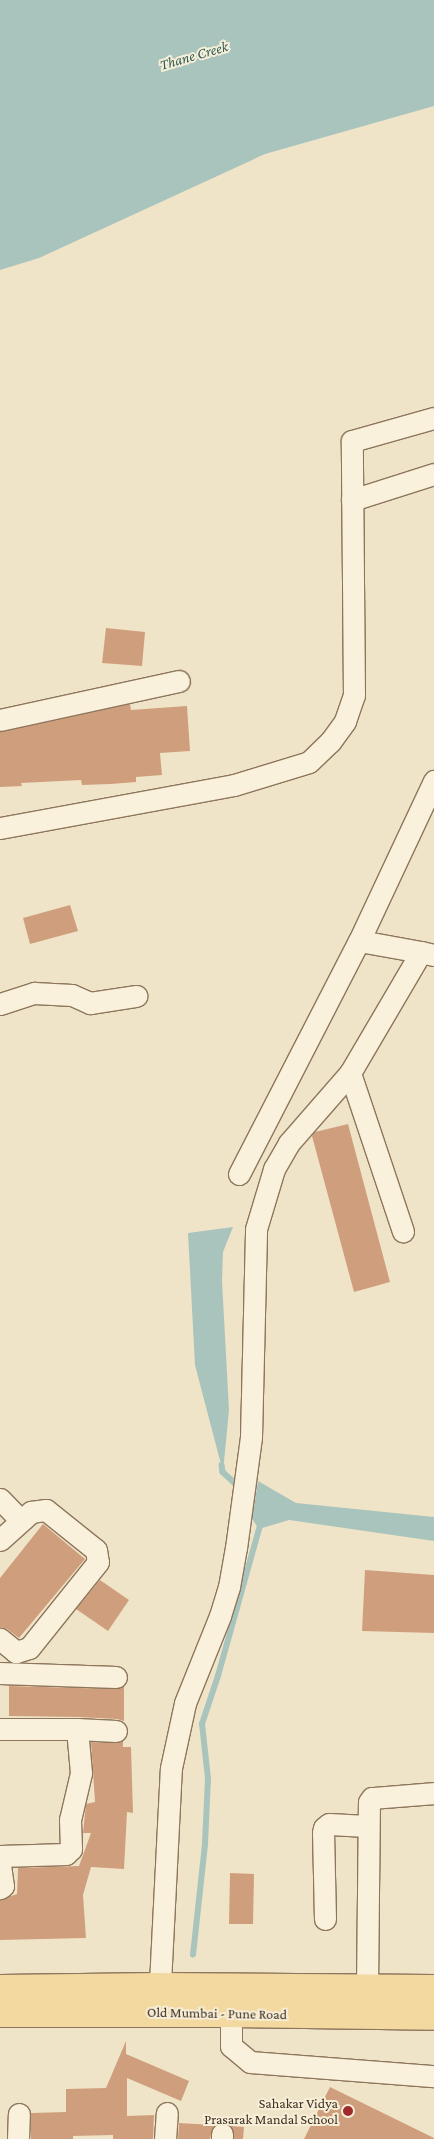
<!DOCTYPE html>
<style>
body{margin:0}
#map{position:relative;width:434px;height:2139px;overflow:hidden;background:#f0e4c8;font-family:"Crimson Pro",serif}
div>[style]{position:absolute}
.water>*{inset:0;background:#a9c4bc}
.stream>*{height:5.5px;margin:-2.75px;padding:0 2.75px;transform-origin:2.75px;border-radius:2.75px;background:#a9c4bc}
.building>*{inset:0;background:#cf9f7d}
.roads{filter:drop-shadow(1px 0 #8d765c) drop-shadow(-1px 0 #8d765c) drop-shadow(0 1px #8d765c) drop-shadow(0 -1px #8d765c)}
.minor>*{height:21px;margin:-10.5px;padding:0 10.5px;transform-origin:10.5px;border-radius:10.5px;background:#faf1dc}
.major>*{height:28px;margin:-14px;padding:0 14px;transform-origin:14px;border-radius:14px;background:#f3d9a0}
.dots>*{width:14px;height:14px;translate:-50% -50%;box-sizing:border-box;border:2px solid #f7eed8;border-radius:50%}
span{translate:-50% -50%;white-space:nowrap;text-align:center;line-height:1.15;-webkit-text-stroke:4px #f7eed8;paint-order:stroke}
.street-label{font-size:14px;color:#3d2e20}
.poi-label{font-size:14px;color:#3d2e20}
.right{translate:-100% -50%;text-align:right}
.water-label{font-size:15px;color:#2f5d5a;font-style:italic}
</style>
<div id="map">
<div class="water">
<div style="clip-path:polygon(0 0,434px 0,434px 106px,265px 154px,39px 258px,0 270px)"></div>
<div style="clip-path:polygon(233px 1227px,223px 1252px,222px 1281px,229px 1410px,223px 1472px,195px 1365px,188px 1233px)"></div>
<div style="clip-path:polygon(258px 1481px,296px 1503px,434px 1517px,434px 1541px,289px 1520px,259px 1529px,252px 1519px)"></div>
</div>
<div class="stream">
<div style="left:222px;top:1465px;width:7px;rotate:82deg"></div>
<div style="left:223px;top:1472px;width:22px;rotate:43deg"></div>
<div style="left:193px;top:1955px;width:112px;rotate:-83.8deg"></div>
<div style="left:205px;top:1844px;width:65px;rotate:-87.4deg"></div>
<div style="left:208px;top:1779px;width:55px;rotate:-96.2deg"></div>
<div style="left:202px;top:1724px;width:51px;rotate:-71.6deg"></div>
<div style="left:218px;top:1676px;width:160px;rotate:-74.4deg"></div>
</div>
<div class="building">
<div style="clip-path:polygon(106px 628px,145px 632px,142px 666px,102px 663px)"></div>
<div style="clip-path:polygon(130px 704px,131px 710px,187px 706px,190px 751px,160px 753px,162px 775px,136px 777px,136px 782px,111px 784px,82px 785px,81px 780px,21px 783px,22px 786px,0 787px,0 732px)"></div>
<div style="clip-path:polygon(70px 905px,78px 931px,30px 944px,23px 918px)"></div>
<div style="clip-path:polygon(348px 1124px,390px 1282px,354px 1292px,312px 1136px,315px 1132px)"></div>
<div style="clip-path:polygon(43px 1524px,85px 1559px,19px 1638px,7px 1629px,0 1627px,0 1578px)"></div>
<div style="clip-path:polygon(365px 1570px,434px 1575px,434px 1633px,362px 1631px)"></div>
<div style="clip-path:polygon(100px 1580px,129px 1600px,108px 1631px,76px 1609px)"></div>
<div style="clip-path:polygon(9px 1686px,116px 1689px,124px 1686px,124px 1721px,117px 1719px,78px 1717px,9px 1716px)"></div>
<div style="clip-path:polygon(123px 1741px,123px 1747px,131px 1747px,133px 1813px,127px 1812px,124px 1869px,91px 1867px,83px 1895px,86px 1938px,0 1940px,0 1900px,17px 1894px,18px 1868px,79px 1866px,91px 1833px,83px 1833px,86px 1804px,95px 1802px,91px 1742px,115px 1743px)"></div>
<div style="clip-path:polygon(230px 1873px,254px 1874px,253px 1924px,229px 1924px)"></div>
<div style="clip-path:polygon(126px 2041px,126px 2054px,189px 2081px,181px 2101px,127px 2078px,127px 2116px,154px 2115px,153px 2139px,113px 2139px,113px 2135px,73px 2136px,73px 2139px,31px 2139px,31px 2113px,66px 2112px,66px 2089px,106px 2088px)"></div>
<div style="clip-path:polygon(330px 2087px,434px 2138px,434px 2139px,304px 2139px)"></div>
<div style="clip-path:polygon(179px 2123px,214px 2125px,210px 2139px,178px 2139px)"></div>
<div style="clip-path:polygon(231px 2126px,244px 2127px,243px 2139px,234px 2139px)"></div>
</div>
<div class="roads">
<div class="minor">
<div style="left:352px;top:500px;width:86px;rotate:-17.6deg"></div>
<div style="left:0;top:720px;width:183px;rotate:-12.3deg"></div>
<div style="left:0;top:828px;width:238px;rotate:-10.4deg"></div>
<div style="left:234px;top:785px;width:78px;rotate:-17deg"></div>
<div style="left:309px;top:762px;width:29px;rotate:-44deg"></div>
<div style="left:330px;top:742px;width:26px;rotate:-54deg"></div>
<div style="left:345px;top:721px;width:28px;rotate:-71deg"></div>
<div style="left:354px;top:695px;width:254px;rotate:-90.5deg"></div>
<div style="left:352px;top:441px;width:85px;rotate:-15.7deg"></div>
<div style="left:421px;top:952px;width:63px;rotate:-169.9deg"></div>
<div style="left:359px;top:941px;width:177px;rotate:-64.9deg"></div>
<div style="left:0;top:1004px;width:36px;rotate:-18deg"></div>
<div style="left:34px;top:993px;width:38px;rotate:3deg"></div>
<div style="left:72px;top:995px;width:20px;rotate:24deg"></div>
<div style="left:90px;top:1003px;width:47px;rotate:-8.7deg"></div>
<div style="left:350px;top:1073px;width:167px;rotate:71.5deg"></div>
<div style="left:239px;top:1174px;width:262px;rotate:-62.8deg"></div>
<div style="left:0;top:1499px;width:30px;rotate:46deg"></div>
<div style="left:0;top:1540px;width:42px;rotate:-42.1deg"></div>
<div style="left:31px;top:1512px;width:15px;rotate:-8deg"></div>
<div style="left:46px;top:1510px;width:64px;rotate:38.7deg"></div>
<div style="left:96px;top:1550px;width:12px;rotate:81deg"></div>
<div style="left:98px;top:1562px;width:110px;rotate:128.7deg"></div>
<div style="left:29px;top:1648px;width:14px;rotate:163deg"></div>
<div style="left:16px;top:1652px;width:21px;rotate:-141deg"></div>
<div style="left:0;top:1673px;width:116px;rotate:2deg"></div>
<div style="left:0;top:1729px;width:77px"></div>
<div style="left:77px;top:1729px;width:44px;rotate:84.8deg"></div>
<div style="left:81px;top:1773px;width:48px;rotate:103.2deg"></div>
<div style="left:70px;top:1820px;width:29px;rotate:88deg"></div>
<div style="left:71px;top:1849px;width:7px;rotate:135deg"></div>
<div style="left:66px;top:1854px;width:66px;rotate:178.3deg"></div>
<div style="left:77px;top:1729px;width:39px;rotate:3deg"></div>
<div style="left:0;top:1865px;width:21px;rotate:82deg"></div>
<div style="left:3px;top:1886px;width:4px;rotate:146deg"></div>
<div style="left:325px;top:1919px;width:86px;rotate:-91.3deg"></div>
<div style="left:323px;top:1833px;width:5px;rotate:-79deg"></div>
<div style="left:324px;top:1828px;width:6px;rotate:-39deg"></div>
<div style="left:329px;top:1824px;width:38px;rotate:3deg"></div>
<div style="left:367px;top:1989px;width:187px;rotate:-89.4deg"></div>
<div style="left:369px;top:1802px;width:5px;rotate:-53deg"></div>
<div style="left:372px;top:1798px;width:62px;rotate:-4.6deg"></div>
<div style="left:159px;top:2003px;width:235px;rotate:-87.1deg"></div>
<div style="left:171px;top:1768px;width:66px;rotate:-77.8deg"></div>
<div style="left:185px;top:1703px;width:94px;rotate:-68.1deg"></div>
<div style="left:220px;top:1616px;width:30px;rotate:-73deg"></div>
<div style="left:229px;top:1587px;width:40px;rotate:-80deg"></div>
<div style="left:236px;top:1548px;width:112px;rotate:-82.3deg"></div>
<div style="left:251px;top:1437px;width:208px;rotate:-88.6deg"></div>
<div style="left:256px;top:1229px;width:63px;rotate:-73.3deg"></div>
<div style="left:274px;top:1169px;width:30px;rotate:-60deg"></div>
<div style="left:289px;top:1143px;width:93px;rotate:-48.9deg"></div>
<div style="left:350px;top:1073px;width:140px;rotate:-59.6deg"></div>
<div style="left:421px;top:952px;width:13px;rotate:13deg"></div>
<div style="left:231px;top:2013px;width:33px;rotate:90deg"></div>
<div style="left:231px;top:2046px;width:25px;rotate:40deg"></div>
<div style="left:250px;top:2062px;width:185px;rotate:4.4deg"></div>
<div style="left:222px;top:2134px;width:5px;rotate:90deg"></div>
<div style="left:18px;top:2139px;width:25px;rotate:-88deg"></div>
<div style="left:165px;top:2139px;width:26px;rotate:-86deg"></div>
</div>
<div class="major">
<div style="left:0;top:1989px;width:159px;rotate:-0.7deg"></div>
<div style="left:159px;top:1987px;width:275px;rotate:0.4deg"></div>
<div style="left:0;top:2013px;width:231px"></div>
<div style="left:231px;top:2013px;width:203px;rotate:0.8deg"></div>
</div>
</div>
<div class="dots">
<div style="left:348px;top:2111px;background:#9e2a2b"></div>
</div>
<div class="street-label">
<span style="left:217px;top:2013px;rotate:1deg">Old Mumbai - Pune Road</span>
</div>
<div class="poi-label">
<span class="right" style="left:338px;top:2111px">Sahakar Vidya<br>Prasarak Mandal School</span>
</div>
<div class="water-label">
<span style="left:194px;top:56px;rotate:-16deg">Thane Creek</span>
</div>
</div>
